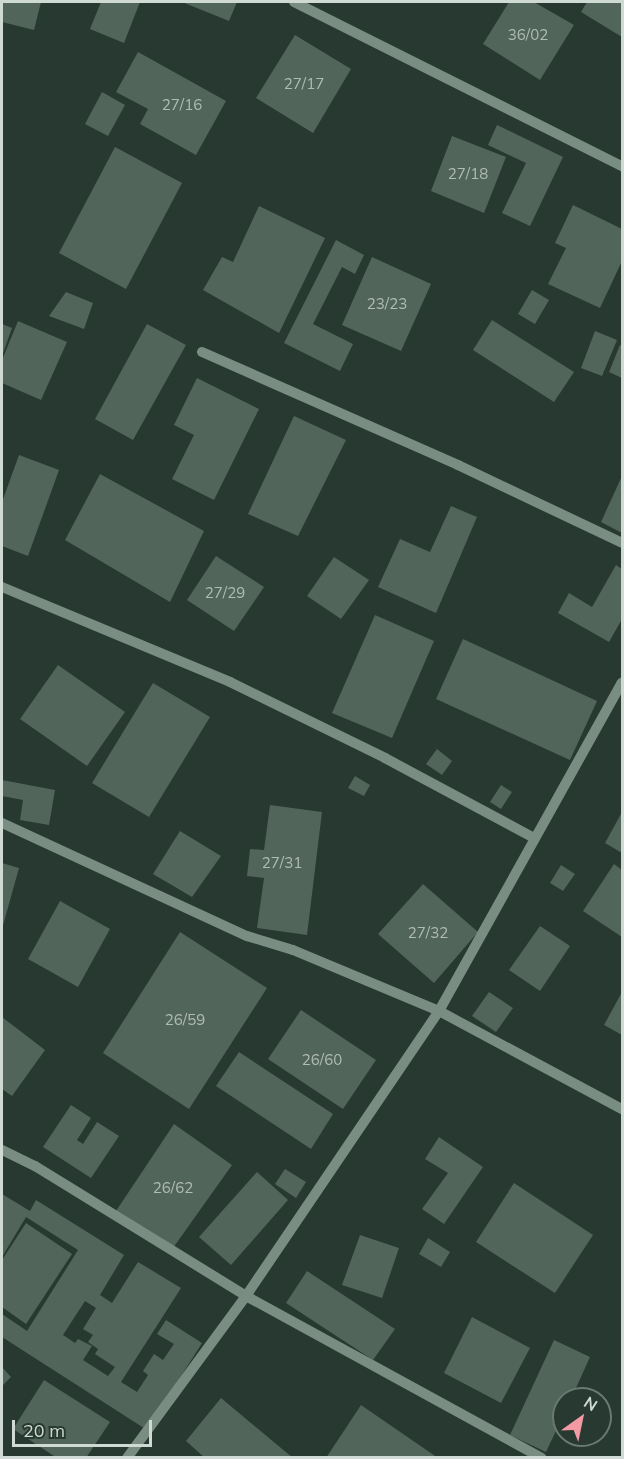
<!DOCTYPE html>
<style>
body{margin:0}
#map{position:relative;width:624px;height:1459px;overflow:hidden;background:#273930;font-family:Mulish,sans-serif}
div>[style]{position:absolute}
.building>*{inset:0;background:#52655b}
.minor>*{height:10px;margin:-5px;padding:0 5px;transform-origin:5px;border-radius:5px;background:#798d83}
span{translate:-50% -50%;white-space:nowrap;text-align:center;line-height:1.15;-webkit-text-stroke:6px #273930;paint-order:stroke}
.number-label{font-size:15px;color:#b0bdb6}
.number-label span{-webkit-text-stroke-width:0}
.frame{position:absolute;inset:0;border:3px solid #cfdad4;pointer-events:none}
.north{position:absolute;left:552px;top:1387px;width:60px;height:60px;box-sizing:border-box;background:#273930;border:2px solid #6a7972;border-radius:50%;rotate:33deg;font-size:16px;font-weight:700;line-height:24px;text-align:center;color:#cfdad4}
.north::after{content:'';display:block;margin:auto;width:21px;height:27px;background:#f49aa5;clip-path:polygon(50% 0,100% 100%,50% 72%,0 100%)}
.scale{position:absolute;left:12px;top:1420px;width:140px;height:27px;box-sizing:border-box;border:3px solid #cfdad4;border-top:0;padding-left:8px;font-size:18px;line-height:21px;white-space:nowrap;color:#cfdad4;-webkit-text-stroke:4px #273930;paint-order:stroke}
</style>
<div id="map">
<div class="building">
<div style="clip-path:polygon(2px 2px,41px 2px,34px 30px,2px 22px)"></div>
<div style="clip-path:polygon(101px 2px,140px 2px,124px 43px,90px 29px)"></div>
<div style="clip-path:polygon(182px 2px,237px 2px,229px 21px)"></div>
<div style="clip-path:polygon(509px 2px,534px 2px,574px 25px,540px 80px,483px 44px)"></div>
<div style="clip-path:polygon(587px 2px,622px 2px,622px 37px,581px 12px)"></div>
<div style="clip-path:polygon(295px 35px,351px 69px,313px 133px,256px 98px)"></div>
<div style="clip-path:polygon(138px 52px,226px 101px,196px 155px,140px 124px,148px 109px,116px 92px)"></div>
<div style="clip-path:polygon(102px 92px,125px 105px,108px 136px,85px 124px)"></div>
<div style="clip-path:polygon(497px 125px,563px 157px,530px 226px,502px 213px,526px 163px,488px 145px)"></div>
<div style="clip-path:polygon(452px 136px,506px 157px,484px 213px,431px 191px)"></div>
<div style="clip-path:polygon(115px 147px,182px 183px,126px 289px,59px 253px)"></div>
<div style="clip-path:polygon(573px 205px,622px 229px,622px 261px,600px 308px,548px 284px,566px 248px,555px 243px)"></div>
<div style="clip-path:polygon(259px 206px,325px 238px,279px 333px,203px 290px,222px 257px,233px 262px)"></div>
<div style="clip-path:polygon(336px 240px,364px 255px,355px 274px,342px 267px,313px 324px,353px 344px,340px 371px,284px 343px)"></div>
<div style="clip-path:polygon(372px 257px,431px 284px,401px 351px,342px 325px)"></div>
<div style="clip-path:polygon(532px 290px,549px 300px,535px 324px,518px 314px)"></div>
<div style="clip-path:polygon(66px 292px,93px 303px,84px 329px,49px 316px)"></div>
<div style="clip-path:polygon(492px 320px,574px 372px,554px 402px,473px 350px)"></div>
<div style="clip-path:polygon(18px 321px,67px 342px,41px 400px,2px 383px,2px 360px)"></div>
<div style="clip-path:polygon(2px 324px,12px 328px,2px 356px)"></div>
<div style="clip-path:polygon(147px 324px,186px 345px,133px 440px,95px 419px)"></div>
<div style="clip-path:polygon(595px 331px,617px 340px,602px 376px,581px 368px)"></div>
<div style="clip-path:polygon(620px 345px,622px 346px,622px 378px,609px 372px)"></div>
<div style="clip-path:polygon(197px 378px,259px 409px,214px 500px,172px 479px,194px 435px,174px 425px)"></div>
<div style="clip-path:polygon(294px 416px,346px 440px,298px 536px,248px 514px)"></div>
<div style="clip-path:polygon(19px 455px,59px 470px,28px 556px,2px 546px,2px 502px)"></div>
<div style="clip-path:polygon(100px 474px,204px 531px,170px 602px,65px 540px)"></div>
<div style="clip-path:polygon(622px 476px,622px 533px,601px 522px)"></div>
<div style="clip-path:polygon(451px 506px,477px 517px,436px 613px,378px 587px,400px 539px,430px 552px)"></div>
<div style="clip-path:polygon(216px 556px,264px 587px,234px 631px,187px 600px)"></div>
<div style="clip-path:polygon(334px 557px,369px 580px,341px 619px,307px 596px)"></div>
<div style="clip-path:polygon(616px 565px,622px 569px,622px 619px,609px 642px,558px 613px,569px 593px,592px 607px)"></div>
<div style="clip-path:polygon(375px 615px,434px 641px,392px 738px,332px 713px)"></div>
<div style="clip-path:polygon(463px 639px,597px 701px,570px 760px,436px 699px)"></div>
<div style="clip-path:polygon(58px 665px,125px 712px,87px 766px,20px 719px)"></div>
<div style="clip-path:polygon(153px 683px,210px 717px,149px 817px,92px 783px)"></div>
<div style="clip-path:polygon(437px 749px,452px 761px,442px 775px,426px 764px)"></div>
<div style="clip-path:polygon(355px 776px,370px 785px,364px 796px,348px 788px)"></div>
<div style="clip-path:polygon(2px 780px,55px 790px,49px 825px,20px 820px,23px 800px,2px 796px)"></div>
<div style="clip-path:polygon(501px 785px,512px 792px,501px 809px,490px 802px)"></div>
<div style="clip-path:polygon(270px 805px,322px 812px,307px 935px,257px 928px,264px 878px,247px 876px,250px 849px,264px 850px)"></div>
<div style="clip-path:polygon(622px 812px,622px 853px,605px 843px)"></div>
<div style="clip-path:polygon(180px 831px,221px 856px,192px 897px,153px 874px)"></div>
<div style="clip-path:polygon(2px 863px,19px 868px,2px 929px)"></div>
<div style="clip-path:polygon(614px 864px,622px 870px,622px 937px,583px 911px)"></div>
<div style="clip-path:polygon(561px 865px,575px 874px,563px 891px,550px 883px)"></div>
<div style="clip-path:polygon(423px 884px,478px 932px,434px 983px,378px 934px)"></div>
<div style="clip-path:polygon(60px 901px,110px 929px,78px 987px,28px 959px)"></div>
<div style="clip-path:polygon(540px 926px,570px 946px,540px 991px,509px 970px)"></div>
<div style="clip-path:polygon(180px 932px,267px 988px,189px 1109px,103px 1053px)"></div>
<div style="clip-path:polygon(489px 992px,513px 1008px,496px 1032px,472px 1016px)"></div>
<div style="clip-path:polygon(622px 992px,622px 1035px,604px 1025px)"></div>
<div style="clip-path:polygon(301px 1010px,376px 1060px,343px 1109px,268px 1059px)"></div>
<div style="clip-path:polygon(2px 1017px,45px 1050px,12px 1096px,2px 1089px)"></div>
<div style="clip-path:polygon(239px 1052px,333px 1114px,311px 1149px,216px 1086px)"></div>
<div style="clip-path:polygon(71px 1105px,91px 1118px,77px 1140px,83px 1144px,97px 1122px,119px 1136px,91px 1178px,43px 1147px)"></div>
<div style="clip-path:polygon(174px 1124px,232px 1165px,173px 1248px,116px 1211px)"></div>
<div style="clip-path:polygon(439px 1137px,483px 1167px,444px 1224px,422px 1209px,448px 1173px,425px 1159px)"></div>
<div style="clip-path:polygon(285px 1169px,306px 1182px,296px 1198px,275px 1184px)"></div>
<div style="clip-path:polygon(257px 1172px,288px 1200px,231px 1265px,199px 1237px)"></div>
<div style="clip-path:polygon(514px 1183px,593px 1235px,555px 1293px,476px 1242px)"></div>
<div style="clip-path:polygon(evenodd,2px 1194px,30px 1211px,36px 1200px,124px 1255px,100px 1295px,112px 1303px,138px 1262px,181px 1288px,121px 1382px,137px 1392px,148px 1375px,143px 1371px,154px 1354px,163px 1360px,174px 1344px,157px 1334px,166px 1320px,202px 1343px,147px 1430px,2px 1337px,2px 1314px,27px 1331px,78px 1250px,26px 1217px,2px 1257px,2px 1194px,85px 1301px,96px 1308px,83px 1329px,93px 1335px,88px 1342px,98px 1349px,95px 1354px,115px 1367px,108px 1376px,83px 1360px,92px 1346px,78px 1339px,75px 1343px,63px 1335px,85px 1301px)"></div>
<div style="clip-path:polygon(26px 1223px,72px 1254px,26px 1324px,2px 1307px,2px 1260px)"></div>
<div style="clip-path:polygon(360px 1235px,399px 1248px,382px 1298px,342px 1285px)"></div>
<div style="clip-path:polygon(428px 1238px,450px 1252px,441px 1267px,419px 1254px)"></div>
<div style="clip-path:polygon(307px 1271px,395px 1329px,373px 1360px,286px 1303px)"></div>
<div style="clip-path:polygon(472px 1317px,530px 1348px,501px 1403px,444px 1373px)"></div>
<div style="clip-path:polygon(554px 1340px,590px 1357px,571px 1399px,564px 1399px,564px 1414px,546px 1452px,510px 1435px)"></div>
<div style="clip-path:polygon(2px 1367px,11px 1377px,2px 1386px)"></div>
<div style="clip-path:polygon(44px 1380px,110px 1422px,86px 1458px,57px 1458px,13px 1429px)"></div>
<div style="clip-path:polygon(221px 1398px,293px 1458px,205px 1458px,186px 1441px)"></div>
<div style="clip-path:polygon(361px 1405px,438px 1458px,326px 1458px)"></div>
</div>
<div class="minor">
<div style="left:294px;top:2px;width:367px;rotate:26.6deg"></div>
<div style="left:202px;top:352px;width:280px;rotate:23.8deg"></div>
<div style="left:458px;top:465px;width:182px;rotate:25.4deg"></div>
<div style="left:2px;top:587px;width:247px;rotate:22.6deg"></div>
<div style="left:230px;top:682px;width:173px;rotate:26.1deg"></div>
<div style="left:385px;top:758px;width:169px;rotate:28.2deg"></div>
<div style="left:2px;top:823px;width:270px;rotate:24.8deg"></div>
<div style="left:247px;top:936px;width:48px;rotate:16.9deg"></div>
<div style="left:293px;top:950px;width:158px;rotate:22.7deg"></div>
<div style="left:439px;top:1011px;width:208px;rotate:28.2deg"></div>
<div style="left:2px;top:1150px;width:37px;rotate:26deg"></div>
<div style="left:35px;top:1166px;width:248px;rotate:31.6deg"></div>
<div style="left:246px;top:1296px;width:337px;rotate:28.7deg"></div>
<div style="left:127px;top:1458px;width:201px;rotate:-53.7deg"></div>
<div style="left:246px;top:1296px;width:344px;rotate:-55.9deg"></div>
<div style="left:439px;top:1011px;width:376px;rotate:-60.9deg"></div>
</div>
<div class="number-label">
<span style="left:528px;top:35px">36/02</span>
<span style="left:304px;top:84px">27/17</span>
<span style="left:182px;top:105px">27/16</span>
<span style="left:468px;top:174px">27/18</span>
<span style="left:387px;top:304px">23/23</span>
<span style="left:225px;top:593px">27/29</span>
<span style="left:282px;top:863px">27/31</span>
<span style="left:428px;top:933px">27/32</span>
<span style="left:185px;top:1020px">26/59</span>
<span style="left:322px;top:1060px">26/60</span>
<span style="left:173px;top:1188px">26/62</span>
</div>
<div class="frame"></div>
<div class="north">N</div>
<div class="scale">20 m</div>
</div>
